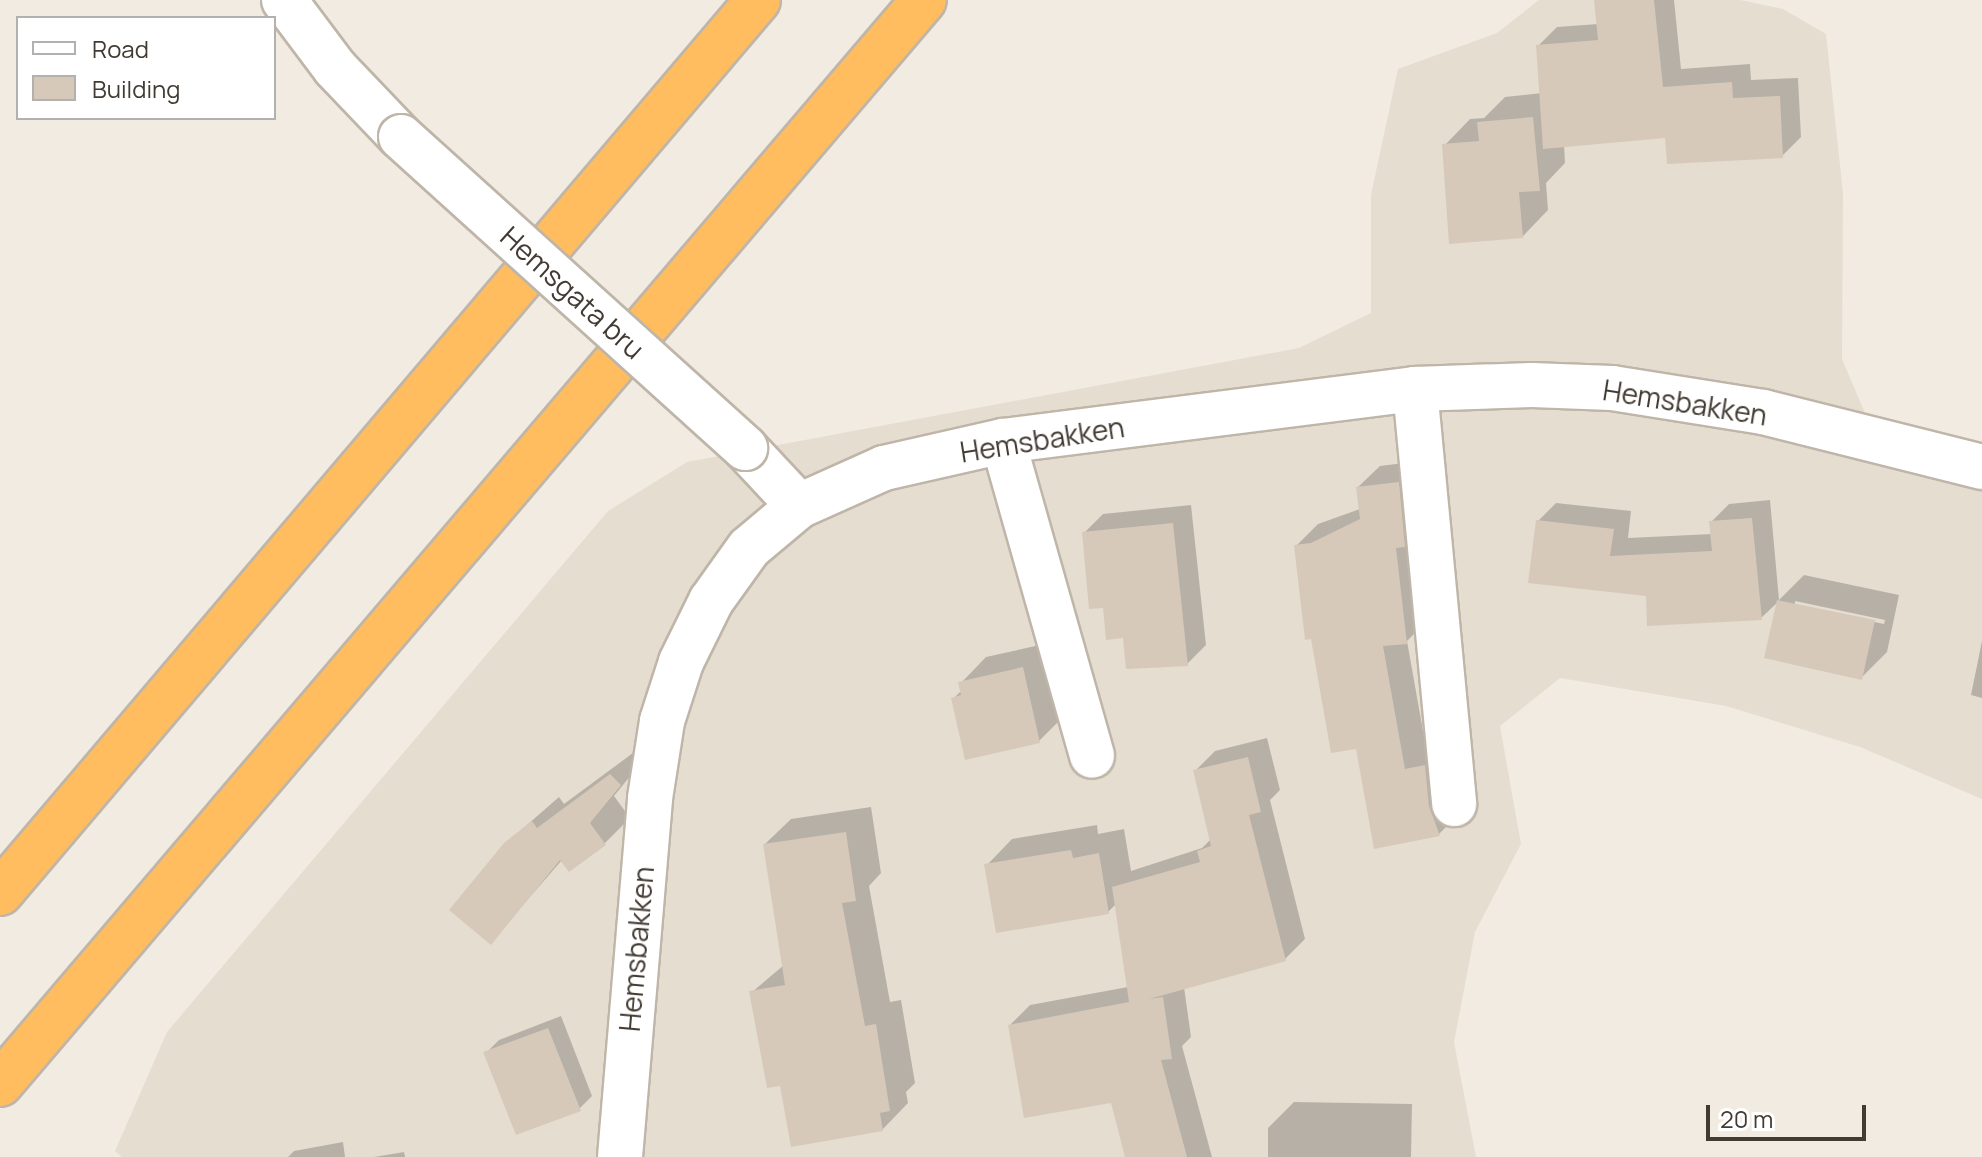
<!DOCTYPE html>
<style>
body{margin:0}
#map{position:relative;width:1982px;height:1157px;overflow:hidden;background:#f1ebe2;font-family:Manrope,sans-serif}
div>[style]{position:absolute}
.residential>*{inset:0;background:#e5ddd0}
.shadow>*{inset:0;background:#0003}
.building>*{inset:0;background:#d6c9ba}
.roads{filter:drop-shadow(2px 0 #bfb5a8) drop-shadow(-2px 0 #bfb5a8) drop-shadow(0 2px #bfb5a8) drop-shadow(0 -2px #bfb5a8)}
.minor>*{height:44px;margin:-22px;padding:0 22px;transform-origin:22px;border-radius:22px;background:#fff}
.highway>*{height:44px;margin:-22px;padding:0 22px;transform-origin:22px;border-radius:22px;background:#ffbd5f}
.bridges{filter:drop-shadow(2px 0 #bfb5a8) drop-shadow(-2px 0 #bfb5a8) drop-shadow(0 2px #bfb5a8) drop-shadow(0 -2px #bfb5a8)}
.minor-bridge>*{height:44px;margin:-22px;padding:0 22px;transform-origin:22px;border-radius:22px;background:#fff}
span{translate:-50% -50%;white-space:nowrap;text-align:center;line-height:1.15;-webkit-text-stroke:8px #fff;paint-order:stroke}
.street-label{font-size:28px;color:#423b33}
.legend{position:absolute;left:16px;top:16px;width:260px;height:104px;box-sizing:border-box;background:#fff;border:2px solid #b3b1ad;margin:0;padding:10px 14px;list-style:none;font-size:24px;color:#423b33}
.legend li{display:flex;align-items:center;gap:16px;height:40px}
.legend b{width:40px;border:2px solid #b3b1ad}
.scale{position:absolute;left:1706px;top:1105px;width:160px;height:36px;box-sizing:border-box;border:4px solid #423b33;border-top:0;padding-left:10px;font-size:24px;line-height:28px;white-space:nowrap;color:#423b33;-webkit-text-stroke:6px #fff;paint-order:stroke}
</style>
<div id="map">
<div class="residential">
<div style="clip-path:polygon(1539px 0,1740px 0,1783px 9px,1826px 34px,1843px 193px,1842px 359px,1867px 418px,1982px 487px,1982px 799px,1860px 747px,1726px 706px,1560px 678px,1500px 726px,1521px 844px,1475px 932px,1454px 1042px,1476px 1157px,122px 1157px,115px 1151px,167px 1032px,608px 511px,687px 462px,1299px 348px,1371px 313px,1371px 195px,1398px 69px,1497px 33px)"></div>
</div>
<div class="shadow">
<div style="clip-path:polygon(1596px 0,1674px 0,1681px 69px,1750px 64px,1751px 80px,1798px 78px,1801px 137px,1782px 156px,1667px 135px,1564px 145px,1565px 163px,1546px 183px,1548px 210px,1523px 236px,1445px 145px,1470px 119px,1484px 118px,1505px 97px,1542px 93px,1538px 46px,1557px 27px,1598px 24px)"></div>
<div style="clip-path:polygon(1420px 461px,1428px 620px,1407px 641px,1426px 748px,1446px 745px,1460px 813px,1439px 834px,1357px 746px,1296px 546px,1318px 524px,1360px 509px,1358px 487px,1380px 466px)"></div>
<div style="clip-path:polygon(evenodd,1770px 500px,1779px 600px,1804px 575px,1899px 595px,1887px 652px,1861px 678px,1779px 601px,1761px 618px,1648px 594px,1538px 521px,1556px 503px,1631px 511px,1628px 538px,1712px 534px,1711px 522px,1729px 504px,1770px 500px,1795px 601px,1885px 620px,1884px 624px,1795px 605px,1795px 601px)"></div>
<div style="clip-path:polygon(1191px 505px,1206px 645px,1187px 664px,1125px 636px,1104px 605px,1084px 533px,1103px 514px)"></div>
<div style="clip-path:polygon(1982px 641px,1982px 698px,1971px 695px)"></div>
<div style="clip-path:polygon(1049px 643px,1065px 715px,1039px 741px,954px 698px,962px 690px,961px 683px,986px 657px)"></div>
<div style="clip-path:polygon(1267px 738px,1280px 790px,1270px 800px,1305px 939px,1285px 959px,1184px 987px,1191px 1037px,1182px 1046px,1212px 1157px,1127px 1157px,1112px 1101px,1010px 1025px,1030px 1005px,1128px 987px,1117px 903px,1108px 912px,987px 865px,1012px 839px,1097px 825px,1098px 834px,1124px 829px,1131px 871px,1202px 848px,1211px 839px,1195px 771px,1215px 751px)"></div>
<div style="clip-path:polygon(637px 750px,645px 758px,614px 796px,630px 818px,604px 844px,562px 860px,491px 942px,505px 844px,559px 797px,564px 804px)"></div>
<div style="clip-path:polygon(871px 807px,881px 873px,869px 886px,890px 1002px,901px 1000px,915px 1083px,906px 1092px,908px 1103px,883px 1129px,782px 1084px,752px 992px,784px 965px,765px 844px,791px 819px)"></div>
<div style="clip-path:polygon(561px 1016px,592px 1096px,579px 1109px,486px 1053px,499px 1040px)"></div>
<div style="clip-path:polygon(1294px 1102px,1412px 1104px,1411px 1157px,1268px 1157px,1268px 1128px)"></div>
<div style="clip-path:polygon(343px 1142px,345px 1157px,288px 1157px,294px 1151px)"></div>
<div style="clip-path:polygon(404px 1152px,405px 1157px,374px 1157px)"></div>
</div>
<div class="building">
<div style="clip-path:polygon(1594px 0,1654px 0,1663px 87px,1732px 82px,1733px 98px,1780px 96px,1783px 158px,1667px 164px,1665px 138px,1543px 149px,1536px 45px,1598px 40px)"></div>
<div style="clip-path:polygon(1533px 117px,1540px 191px,1519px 192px,1523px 238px,1449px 244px,1442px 144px,1479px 141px,1477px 122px)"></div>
<div style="clip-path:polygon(1399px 482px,1405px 547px,1396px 548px,1407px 644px,1383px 646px,1405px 769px,1425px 765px,1429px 806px,1440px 836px,1374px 849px,1356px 749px,1331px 753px,1311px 639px,1305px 640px,1294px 545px,1311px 543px,1360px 519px,1356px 487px)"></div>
<div style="clip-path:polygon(1752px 518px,1762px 620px,1647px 626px,1646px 596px,1528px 583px,1536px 520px,1614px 529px,1610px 556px,1712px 551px,1709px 521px)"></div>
<div style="clip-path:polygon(1173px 523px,1188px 666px,1126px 669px,1123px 638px,1106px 640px,1103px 608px,1089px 609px,1082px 532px)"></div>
<div style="clip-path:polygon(1777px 600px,1875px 620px,1862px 680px,1764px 658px)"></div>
<div style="clip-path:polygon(1023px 667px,1040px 743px,965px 760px,951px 698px,961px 695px,958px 682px)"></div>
<div style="clip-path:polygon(1248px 757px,1261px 812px,1249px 815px,1286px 961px,1149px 999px,1163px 997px,1172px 1059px,1161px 1060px,1187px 1157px,1125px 1157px,1111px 1103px,1024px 1118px,1008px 1025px,1129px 1002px,1112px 887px,1200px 862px,1197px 851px,1211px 846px,1193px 770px)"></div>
<div style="clip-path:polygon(610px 774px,621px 785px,590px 823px,606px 845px,569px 872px,560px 860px,491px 945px,449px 910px,504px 843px,532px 821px,537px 828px)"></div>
<div style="clip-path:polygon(846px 832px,856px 901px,842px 903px,865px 1026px,876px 1024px,890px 1111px,880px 1113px,883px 1131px,791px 1147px,780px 1086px,767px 1088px,749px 991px,785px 985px,763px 844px)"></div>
<div style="clip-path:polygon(1071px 850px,1073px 858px,1099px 853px,1109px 914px,996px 933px,984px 864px)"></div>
<div style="clip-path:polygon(548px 1028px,581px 1111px,516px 1135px,483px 1052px)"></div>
</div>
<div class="roads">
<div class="minor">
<div style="left:284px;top:0;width:85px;rotate:53.1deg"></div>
<div style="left:335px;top:68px;width:95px;rotate:46.3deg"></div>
<div style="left:1415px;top:389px;width:417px;rotate:84.6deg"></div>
<div style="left:1003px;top:441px;width:327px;rotate:74.2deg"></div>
<div style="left:745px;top:448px;width:79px;rotate:47deg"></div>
<div style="left:620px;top:1157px;width:360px;rotate:-85.2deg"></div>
<div style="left:650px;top:798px;width:78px;rotate:-81.1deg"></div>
<div style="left:662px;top:721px;width:62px;rotate:-72.1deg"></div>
<div style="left:681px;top:662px;width:68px;rotate:-63.8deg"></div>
<div style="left:711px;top:601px;width:65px;rotate:-54.4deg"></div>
<div style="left:749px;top:548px;width:65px;rotate:-40deg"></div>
<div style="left:799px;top:506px;width:93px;rotate:-24.1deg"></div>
<div style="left:884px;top:468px;width:122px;rotate:-12.8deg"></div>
<div style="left:1003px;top:441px;width:415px;rotate:-7.2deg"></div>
<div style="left:1415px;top:389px;width:117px;rotate:-2deg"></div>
<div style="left:1532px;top:385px;width:80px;rotate:2.1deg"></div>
<div style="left:1612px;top:388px;width:153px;rotate:9deg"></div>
<div style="left:1763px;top:412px;width:226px;rotate:14.1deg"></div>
</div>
<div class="highway">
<div style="left:0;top:893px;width:1171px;rotate:-49.67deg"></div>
<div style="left:0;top:1084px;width:1424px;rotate:-49.56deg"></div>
</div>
</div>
<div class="bridges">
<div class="minor-bridge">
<div style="left:401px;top:137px;width:464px;rotate:42.1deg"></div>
</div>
</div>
<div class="street-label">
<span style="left:573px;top:292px;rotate:42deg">Hemsgata bru</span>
<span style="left:1685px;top:402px;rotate:9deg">Hemsbakken</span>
<span style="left:1042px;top:439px;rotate:-9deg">Hemsbakken</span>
<span style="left:636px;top:949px;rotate:-85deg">Hemsbakken</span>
</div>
<ul class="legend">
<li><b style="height:10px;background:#fff"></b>Road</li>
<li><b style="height:22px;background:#d6c9ba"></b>Building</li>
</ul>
<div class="scale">20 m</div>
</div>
